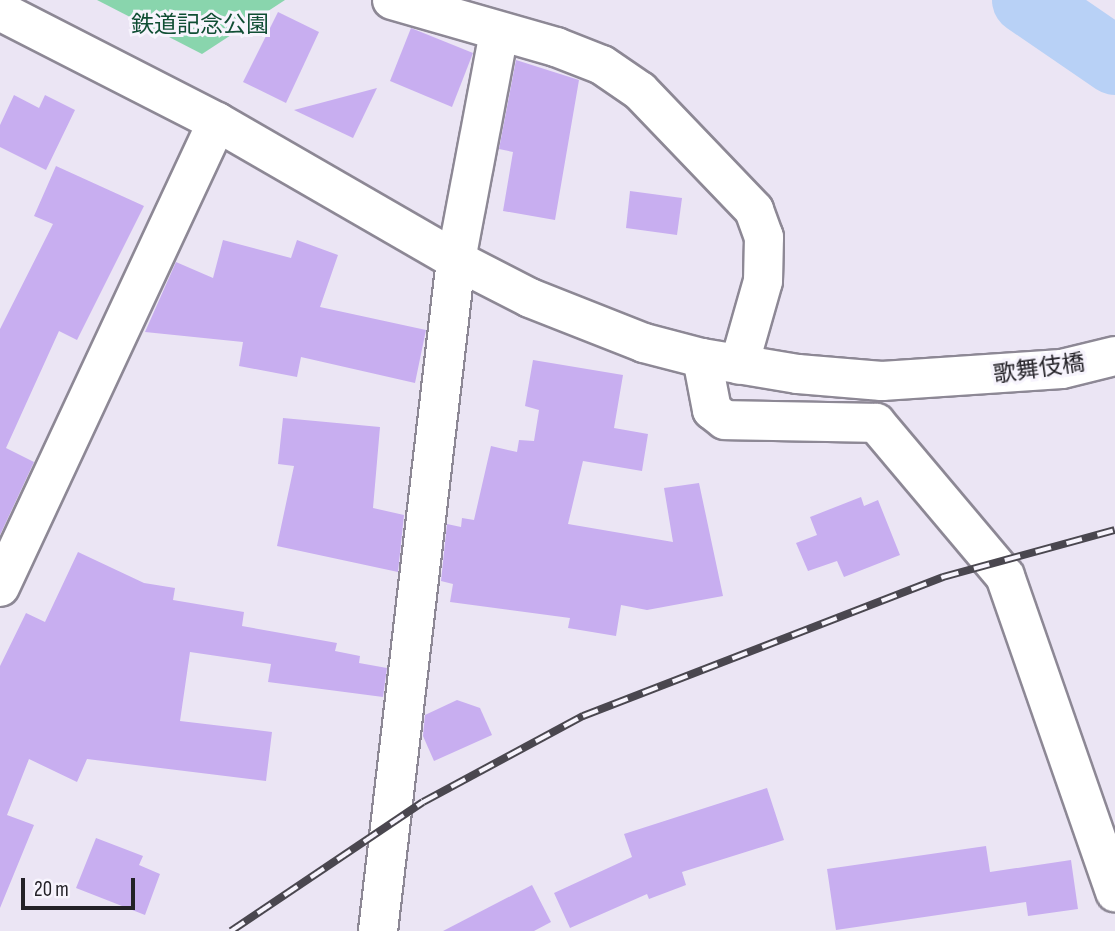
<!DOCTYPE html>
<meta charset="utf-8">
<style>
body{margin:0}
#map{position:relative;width:1115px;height:931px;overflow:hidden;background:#ebe5f4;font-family:"Sofia Sans Condensed","Noto Sans JP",sans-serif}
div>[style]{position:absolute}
.green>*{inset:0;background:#89d5ad}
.river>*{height:68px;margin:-34px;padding:0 34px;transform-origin:34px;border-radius:34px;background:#b8d1f6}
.building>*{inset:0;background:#c8aef0}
.roads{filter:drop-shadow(2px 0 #8d8895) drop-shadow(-2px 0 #8d8895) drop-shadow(0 2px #8d8895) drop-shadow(0 -2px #8d8895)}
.minor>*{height:38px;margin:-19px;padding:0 19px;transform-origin:19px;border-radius:19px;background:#fff}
.tertiary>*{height:38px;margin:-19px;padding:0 19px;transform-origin:19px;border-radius:19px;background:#fff}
.rail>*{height:8px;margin-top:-4px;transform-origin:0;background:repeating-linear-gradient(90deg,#f7f4fd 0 16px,#4a474f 0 32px);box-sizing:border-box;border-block:2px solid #4a474f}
span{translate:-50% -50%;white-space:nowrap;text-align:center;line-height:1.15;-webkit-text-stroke:6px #f7f4fd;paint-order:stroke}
.park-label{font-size:23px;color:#104e34}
.street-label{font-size:23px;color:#232127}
.scale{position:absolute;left:21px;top:878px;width:114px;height:32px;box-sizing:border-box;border:4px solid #232127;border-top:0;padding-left:9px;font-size:21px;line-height:24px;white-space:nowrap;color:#232127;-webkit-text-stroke:5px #f7f4fd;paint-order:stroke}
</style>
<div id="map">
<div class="green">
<div style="clip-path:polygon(97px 0,285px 0,202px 54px)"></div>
</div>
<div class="river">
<div style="left:1026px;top:0;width:108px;rotate:34.4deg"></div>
</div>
<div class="building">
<div style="clip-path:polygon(278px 12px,319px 32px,286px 103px,243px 82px)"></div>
<div style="clip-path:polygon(411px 28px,473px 53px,452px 107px,390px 81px)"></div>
<div style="clip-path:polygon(516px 60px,579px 80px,555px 220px,503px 211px,513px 152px,499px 149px)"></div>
<div style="clip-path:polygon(377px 88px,353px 138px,294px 110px)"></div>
<div style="clip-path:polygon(14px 95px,39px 108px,45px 95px,75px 110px,46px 170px,0 147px,0 125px)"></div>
<div style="clip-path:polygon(56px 166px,144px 206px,77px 340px,59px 331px,6px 448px,34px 462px,0 535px,0 329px,53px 224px,34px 216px)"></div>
<div style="clip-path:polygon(630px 191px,682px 198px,677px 235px,626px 228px)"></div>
<div style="clip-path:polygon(223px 240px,291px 258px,297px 240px,338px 255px,320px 307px,426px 330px,415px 383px,301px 357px,297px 377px,239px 366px,243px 342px,145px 332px,176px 262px,213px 278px)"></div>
<div style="clip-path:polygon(533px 360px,623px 375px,614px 428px,648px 434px,642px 471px,583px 461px,568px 524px,673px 542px,664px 488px,699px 483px,723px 596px,647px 610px,621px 605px,616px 636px,568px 628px,570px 618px,450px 602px,453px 584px,441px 581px,447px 524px,461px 527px,462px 518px,474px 520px,491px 446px,517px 452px,519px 440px,534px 441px,539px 410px,525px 406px)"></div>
<div style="clip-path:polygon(283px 418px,380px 427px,373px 508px,404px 515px,398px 572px,277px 546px,294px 466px,278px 464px)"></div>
<div style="clip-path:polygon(861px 497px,864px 506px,878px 500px,900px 555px,844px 577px,837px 561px,808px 571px,796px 543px,817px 535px,810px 517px)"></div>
<div style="clip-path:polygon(78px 552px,144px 583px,175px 588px,173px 600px,244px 612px,242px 626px,337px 643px,335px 651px,360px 656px,359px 663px,387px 668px,383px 697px,268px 682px,271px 664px,190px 652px,180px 721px,272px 732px,266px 781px,87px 759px,77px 782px,29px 759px,7px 815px,34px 825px,0 908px,0 666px,26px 613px,45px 622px)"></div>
<div style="clip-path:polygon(457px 700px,480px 708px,492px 735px,434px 761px,423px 736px,425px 715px)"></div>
<div style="clip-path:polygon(767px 788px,784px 840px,682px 872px,686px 885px,649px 899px,647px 894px,570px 928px,554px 893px,632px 857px,624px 834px)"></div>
<div style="clip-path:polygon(96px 838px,143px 856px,139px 865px,160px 874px,145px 915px,76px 888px)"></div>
<div style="clip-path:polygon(986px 846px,990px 872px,1071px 860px,1078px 909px,1028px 916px,1026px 902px,836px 930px,827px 869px)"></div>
<div style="clip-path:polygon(532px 885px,551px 922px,534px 931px,443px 931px)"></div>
</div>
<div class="roads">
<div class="minor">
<div style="left:392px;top:0;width:171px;rotate:16deg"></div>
<div style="left:556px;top:47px;width:49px;rotate:21.4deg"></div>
<div style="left:602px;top:65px;width:46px;rotate:34.4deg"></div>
<div style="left:640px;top:91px;width:165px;rotate:46.2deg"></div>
<div style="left:754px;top:210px;width:29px;rotate:70deg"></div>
<div style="left:764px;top:237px;width:44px;rotate:91.3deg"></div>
<div style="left:763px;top:281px;width:87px;rotate:105.9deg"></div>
<div style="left:702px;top:358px;width:53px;rotate:79.1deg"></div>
<div style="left:712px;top:410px;width:16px;rotate:38deg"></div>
<div style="left:725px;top:420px;width:151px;rotate:1.1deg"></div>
<div style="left:876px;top:423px;width:200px;rotate:49.9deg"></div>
<div style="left:1005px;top:576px;width:335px;rotate:70.8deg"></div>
<div style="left:0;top:587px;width:513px;rotate:-64.98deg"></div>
<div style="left:378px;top:931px;width:676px;rotate:-83.37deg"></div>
<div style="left:456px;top:260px;width:232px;rotate:-79.3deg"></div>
</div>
<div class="tertiary">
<div style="left:0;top:11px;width:244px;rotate:27.1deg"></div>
<div style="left:217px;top:122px;width:276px;rotate:30deg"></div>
<div style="left:456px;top:260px;width:83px;rotate:27.2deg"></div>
<div style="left:530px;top:298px;width:123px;rotate:21.5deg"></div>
<div style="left:644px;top:343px;width:60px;rotate:14.5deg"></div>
<div style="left:702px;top:358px;width:97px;rotate:9.5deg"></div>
<div style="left:798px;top:374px;width:84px;rotate:4.8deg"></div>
<div style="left:882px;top:381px;width:180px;rotate:-3.8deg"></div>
<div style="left:1062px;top:369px;width:55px;rotate:-13.8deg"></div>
</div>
</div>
<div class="rail">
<div style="left:231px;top:931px;width:231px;rotate:-33.9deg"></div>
<div style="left:423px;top:802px;width:182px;rotate:-28.3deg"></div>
<div style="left:583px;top:716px;width:386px;rotate:-21.1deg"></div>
<div style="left:943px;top:577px;width:178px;rotate:-15.3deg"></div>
</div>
<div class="park-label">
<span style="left:200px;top:25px">鉄道記念公園</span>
</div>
<div class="street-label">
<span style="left:1039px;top:369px;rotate:-8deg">歌舞伎橋</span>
</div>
<div class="scale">20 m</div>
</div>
